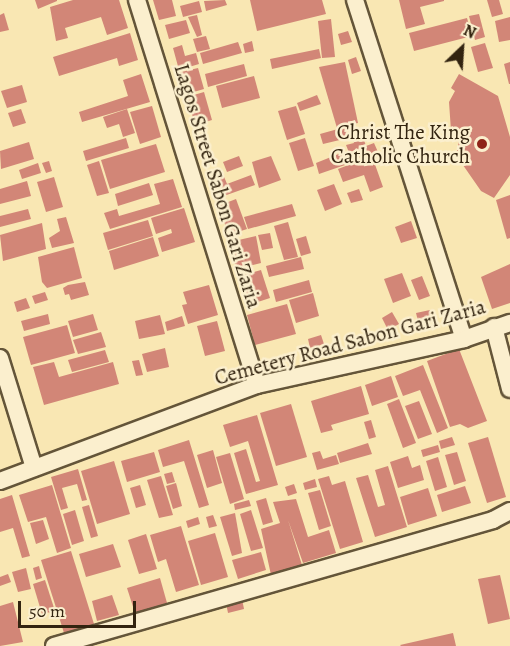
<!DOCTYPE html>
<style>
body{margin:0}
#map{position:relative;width:510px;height:646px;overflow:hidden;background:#f9e7b3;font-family:Alegreya,serif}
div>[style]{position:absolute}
.building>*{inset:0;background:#d28677}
.roads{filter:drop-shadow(2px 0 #645539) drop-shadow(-2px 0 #645539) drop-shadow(0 2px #645539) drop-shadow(0 -2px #645539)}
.street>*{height:16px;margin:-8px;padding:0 8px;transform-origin:8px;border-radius:8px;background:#fbefce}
.dots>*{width:16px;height:16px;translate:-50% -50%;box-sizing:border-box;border:3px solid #fbefce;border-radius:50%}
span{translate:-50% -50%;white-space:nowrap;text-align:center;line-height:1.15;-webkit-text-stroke:5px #fbefce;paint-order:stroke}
.poi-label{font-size:21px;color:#332410}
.right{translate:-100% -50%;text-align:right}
.street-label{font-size:21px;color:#332410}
.north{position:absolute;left:432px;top:18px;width:60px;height:60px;-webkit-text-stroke:4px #fbefce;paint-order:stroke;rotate:25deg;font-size:16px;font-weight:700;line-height:24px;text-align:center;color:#332410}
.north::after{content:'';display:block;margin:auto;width:21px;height:27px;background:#332410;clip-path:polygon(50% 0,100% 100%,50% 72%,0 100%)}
.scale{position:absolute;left:18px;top:601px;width:118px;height:27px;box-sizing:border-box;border:3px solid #332410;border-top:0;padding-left:8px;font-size:18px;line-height:21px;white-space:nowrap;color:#332410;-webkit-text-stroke:4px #fbefce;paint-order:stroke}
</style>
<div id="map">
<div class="building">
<div style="clip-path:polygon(35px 0,57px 0,57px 1px,38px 9px)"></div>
<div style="clip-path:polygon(73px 0,119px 0,128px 28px,107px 35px,101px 17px,65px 28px,68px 38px,56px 41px,50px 7px)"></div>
<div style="clip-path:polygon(153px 0,172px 0,176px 16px,159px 20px)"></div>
<div style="clip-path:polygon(225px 0,227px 5px,206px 11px,204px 1px)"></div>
<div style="clip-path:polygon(250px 0,322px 0,326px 14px,257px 31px)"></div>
<div style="clip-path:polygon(399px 0,444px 0,444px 1px,420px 7px,425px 24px,406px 29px)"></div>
<div style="clip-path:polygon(487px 0,499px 0,503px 14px,492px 17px)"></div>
<div style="clip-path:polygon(199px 1px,202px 12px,183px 17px,180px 6px)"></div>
<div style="clip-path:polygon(4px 13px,9px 30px,0 32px,0 15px)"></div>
<div style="clip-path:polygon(479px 14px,485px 37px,475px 40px,469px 16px)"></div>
<div style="clip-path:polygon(197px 15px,202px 35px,197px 37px,188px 17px)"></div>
<div style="clip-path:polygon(510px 17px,510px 40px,499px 42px,495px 21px)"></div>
<div style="clip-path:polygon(467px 18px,472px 36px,414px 51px,409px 33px)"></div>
<div style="clip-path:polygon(331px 19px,335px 57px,322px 58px,318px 21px)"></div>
<div style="clip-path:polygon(186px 20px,190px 33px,169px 39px,165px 25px)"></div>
<div style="clip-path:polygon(348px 31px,352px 42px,341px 45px,338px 34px)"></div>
<div style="clip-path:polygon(130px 33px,138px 60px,119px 66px,117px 58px,59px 76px,53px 57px)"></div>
<div style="clip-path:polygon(206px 36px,210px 49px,197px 52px,193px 39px)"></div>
<div style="clip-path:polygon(252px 41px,254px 51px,245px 53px,243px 44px)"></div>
<div style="clip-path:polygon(238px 42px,242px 53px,203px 64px,200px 53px)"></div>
<div style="clip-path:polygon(485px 43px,493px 68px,478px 72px,471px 47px)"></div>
<div style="clip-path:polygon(182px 45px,185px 56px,196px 53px,199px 64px,179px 70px,173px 48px)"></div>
<div style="clip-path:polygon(319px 49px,321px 58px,272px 69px,270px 59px)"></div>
<div style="clip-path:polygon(356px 57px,361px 71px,352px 74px,348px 60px)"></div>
<div style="clip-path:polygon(345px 62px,358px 123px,337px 128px,319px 67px)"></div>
<div style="clip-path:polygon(510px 62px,510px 84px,509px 84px,504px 64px)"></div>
<div style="clip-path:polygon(244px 64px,247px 76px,208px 87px,205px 74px)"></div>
<div style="clip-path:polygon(198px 68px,204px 89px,183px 95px,177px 73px)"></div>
<div style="clip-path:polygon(141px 74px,150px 102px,82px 122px,79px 112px,128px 96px,123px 80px)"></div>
<div style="clip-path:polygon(459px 74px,498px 96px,510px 137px,510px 175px,494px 198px,481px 191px,456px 155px,459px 141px,451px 131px,449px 102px,455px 91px,451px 88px)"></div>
<div style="clip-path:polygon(254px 76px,260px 98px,222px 108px,216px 86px)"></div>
<div style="clip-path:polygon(22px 85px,27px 102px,7px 108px,1px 91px)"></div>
<div style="clip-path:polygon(204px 92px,212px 120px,195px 125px,187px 97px)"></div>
<div style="clip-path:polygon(317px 95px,321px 104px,300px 111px,297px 103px)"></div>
<div style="clip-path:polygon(152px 106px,161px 137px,140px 144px,130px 112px)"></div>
<div style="clip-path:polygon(296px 106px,305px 134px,287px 140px,278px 111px)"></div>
<div style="clip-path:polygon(21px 109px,26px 123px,13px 127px,8px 113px)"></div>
<div style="clip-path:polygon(127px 109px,135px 133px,123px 137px,119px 124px,107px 128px,103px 117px)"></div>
<div style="clip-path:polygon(345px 127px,348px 138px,323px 144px,320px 134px)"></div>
<div style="clip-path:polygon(361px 131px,366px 146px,374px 143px,378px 152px,360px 158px,357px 152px,350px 155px,346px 145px,354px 143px,351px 135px)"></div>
<div style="clip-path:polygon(126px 138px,129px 148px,86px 161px,83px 151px)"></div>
<div style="clip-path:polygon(305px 138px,314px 166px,298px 171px,289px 143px)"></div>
<div style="clip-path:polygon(29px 142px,34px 159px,1px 169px,0 151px)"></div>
<div style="clip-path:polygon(156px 144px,165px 172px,110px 189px,101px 160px)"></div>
<div style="clip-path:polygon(341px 153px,345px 165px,319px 174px,316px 163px)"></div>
<div style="clip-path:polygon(239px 156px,243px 166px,227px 172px,223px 162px)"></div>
<div style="clip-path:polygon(271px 156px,281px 180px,259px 188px,252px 162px)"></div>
<div style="clip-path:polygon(372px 156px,383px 187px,370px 192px,364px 175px,343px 182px,338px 169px)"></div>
<div style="clip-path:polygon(49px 161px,52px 171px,46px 173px,42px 163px)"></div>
<div style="clip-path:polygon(99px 161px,109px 193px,97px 196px,87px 165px)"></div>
<div style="clip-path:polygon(38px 163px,41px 173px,22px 179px,19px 170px)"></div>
<div style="clip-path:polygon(221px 169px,227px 184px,251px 175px,255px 185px,218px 198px,209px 173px)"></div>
<div style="clip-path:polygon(54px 177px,63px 207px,46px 212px,37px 182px)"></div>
<div style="clip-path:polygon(173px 179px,182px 207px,110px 229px,104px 213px,117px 209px,119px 216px,160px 204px,154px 184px)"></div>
<div style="clip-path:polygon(27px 181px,31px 196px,0 204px,0 189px)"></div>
<div style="clip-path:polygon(149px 183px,153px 195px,118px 206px,115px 194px)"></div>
<div style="clip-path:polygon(334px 184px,342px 204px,325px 211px,317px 190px)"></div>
<div style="clip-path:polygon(359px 189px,363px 200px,351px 203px,347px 193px)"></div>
<div style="clip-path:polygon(510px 195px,510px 238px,507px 239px,496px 200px)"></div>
<div style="clip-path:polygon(236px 199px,247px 229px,229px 235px,218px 206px)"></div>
<div style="clip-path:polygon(292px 204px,296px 216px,248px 229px,244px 217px)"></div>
<div style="clip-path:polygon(184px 208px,195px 242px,162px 252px,158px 238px,172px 233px,171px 229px,156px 234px,151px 218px)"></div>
<div style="clip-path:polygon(28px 209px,31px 219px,0 227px,0 216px)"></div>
<div style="clip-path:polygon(66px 217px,74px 243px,52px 248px,49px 238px,60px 231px,57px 219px)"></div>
<div style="clip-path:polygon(148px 220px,153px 236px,108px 250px,103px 233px)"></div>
<div style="clip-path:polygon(411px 221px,417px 238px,401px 243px,395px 227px)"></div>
<div style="clip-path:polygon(288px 222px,298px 257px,284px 260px,274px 226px)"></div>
<div style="clip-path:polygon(42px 223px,46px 249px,3px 261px,0 235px)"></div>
<div style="clip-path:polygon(270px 233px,273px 248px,262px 250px,258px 235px)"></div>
<div style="clip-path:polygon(256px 236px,261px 263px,236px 269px,230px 242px)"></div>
<div style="clip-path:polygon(306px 236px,311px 253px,301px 256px,296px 239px)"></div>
<div style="clip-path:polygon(153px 237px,159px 256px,114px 270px,109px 251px)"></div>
<div style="clip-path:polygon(74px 247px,82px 278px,47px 288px,42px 282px,38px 257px)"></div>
<div style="clip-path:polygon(301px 257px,304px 269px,269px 277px,266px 266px)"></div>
<div style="clip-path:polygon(510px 264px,510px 303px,492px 309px,481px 277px)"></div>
<div style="clip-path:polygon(261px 270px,270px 298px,249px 305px,240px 276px)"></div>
<div style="clip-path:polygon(402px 273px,411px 296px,393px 303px,384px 279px)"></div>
<div style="clip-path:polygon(422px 276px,430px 296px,419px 300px,411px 280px)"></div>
<div style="clip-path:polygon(309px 280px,312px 292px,276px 302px,273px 290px)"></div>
<div style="clip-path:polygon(85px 282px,89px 295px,71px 300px,69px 294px,65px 295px,63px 288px,68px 285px)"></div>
<div style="clip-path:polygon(209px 285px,218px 315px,188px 324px,182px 305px,187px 304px,183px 292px)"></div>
<div style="clip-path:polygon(45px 292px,48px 300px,35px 304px,32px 296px)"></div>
<div style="clip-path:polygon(313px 293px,319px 316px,296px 323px,289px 300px)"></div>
<div style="clip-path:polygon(26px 298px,30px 308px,17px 312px,14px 302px)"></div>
<div style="clip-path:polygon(287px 304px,296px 334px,255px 345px,247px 315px)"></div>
<div style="clip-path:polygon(430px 310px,432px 322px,419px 325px,416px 313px)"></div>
<div style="clip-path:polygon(392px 312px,399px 324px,388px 330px,382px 318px)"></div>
<div style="clip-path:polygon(48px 314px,50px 324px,24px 331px,21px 321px)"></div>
<div style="clip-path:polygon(93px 314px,98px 330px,73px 337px,68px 321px)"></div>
<div style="clip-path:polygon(160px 315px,165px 334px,139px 339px,135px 321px)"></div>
<div style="clip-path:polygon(182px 316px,185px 326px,167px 331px,165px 322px)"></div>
<div style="clip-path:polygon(217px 321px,225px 351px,205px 356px,197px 326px)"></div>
<div style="clip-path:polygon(67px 325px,75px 353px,31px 365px,23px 337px)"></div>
<div style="clip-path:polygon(101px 332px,106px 347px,78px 354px,73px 340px)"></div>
<div style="clip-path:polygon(321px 335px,324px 344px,310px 348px,308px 339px)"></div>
<div style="clip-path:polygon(165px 348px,169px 367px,147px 372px,142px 354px)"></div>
<div style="clip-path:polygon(459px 349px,487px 421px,468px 428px,460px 424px,450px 427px,427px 361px)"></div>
<div style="clip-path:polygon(105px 350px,109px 362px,72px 372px,68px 360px)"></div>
<div style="clip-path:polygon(139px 360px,143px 375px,136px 376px,132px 361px)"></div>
<div style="clip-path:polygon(54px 362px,59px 377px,113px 362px,119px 384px,44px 405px,33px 367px)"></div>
<div style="clip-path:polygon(423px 365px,448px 428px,437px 433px,420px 390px,403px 396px,395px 376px)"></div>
<div style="clip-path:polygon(391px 376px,398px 397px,372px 406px,365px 385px)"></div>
<div style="clip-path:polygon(361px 386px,369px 414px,331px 425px,333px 430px,321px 433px,311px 401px)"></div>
<div style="clip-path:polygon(399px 399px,416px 443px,403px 448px,387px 404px)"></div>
<div style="clip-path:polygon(419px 401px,432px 434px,418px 439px,405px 406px)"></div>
<div style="clip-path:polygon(291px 404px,307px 457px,276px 466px,260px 413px)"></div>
<div style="clip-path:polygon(257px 415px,278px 485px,246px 494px,234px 453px,246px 449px,256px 482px,260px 481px,248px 441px,230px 447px,223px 425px)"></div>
<div style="clip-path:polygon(371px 420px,376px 437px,369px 439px,364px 422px)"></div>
<div style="clip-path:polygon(452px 437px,455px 445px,441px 449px,439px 441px)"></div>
<div style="clip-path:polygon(488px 437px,506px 497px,487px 503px,468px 443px)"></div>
<div style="clip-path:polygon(189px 440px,209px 505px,199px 508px,184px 461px,163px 467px,158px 450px)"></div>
<div style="clip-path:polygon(368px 443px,372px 454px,340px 463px,337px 453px)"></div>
<div style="clip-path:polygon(438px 445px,440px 452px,423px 457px,421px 450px)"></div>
<div style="clip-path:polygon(213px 450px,222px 483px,207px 488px,197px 455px)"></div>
<div style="clip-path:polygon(320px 451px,323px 459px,336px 455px,339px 464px,317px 470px,312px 453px)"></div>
<div style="clip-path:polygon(154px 452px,160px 472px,127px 482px,121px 461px)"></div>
<div style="clip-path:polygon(457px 452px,466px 481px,454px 485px,445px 455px)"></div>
<div style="clip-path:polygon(230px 453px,244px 499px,230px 504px,216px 457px)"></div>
<div style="clip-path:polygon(408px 456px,412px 468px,420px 465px,424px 480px,398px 488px,390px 462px)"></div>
<div style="clip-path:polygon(438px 457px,447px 487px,435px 491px,426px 461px)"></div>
<div style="clip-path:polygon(114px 461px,130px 514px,97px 524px,81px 471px)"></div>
<div style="clip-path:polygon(388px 466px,407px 527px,375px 537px,356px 478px,368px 475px,378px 507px,385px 505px,375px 470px)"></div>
<div style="clip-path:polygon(78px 469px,87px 500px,82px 501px,77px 484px,62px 488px,68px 508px,61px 510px,51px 477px)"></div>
<div style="clip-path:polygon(172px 472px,175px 482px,167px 484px,164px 474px)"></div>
<div style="clip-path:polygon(161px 476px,173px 515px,159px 518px,147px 480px)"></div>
<div style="clip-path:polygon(329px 476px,332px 485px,345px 481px,363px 542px,340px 549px,318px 479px)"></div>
<div style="clip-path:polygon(315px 479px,317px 487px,305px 490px,303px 483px)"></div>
<div style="clip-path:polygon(176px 483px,182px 506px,173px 509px,166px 486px)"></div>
<div style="clip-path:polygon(294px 484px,297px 493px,288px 496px,285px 487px)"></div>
<div style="clip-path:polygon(52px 485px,71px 548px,57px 553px,46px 517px,28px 522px,19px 495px)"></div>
<div style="clip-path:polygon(140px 485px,146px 505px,136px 508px,130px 488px)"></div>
<div style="clip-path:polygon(465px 486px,471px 503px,442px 512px,437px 495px)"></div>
<div style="clip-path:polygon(428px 488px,437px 516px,408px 525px,400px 497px)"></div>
<div style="clip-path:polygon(320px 490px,331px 526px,319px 530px,308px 493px)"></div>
<div style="clip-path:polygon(12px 495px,30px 556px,22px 558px,13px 528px,0 532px,0 499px)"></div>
<div style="clip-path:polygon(266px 498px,273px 522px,263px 525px,256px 501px)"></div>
<div style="clip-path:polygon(296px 499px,308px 537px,329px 530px,336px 553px,303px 563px,288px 520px,302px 565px,271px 575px,261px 529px,280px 523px,273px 502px)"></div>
<div style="clip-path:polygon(249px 500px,251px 506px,235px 510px,234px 504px)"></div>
<div style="clip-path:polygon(89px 505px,98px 536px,91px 538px,82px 507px)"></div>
<div style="clip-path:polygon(75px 510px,84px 541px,72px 545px,63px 514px)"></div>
<div style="clip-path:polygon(251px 510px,263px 548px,251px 551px,240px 514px)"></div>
<div style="clip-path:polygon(235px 513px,242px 553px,232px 556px,220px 517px)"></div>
<div style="clip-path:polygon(213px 515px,217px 526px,209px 528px,206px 517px)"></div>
<div style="clip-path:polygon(198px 517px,200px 524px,188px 528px,186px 521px)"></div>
<div style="clip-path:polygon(43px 520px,49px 539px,36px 544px,30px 523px)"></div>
<div style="clip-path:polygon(181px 526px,199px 585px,176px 592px,166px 559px,158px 562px,150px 535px)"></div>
<div style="clip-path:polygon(215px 533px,228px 577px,201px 585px,188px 541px)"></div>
<div style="clip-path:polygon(146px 534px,157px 569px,139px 574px,128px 540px)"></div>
<div style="clip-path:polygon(113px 544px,121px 567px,86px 577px,79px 554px)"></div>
<div style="clip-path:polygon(71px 551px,94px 624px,64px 633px,41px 560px)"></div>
<div style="clip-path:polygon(261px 552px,266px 570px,238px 579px,232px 560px)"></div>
<div style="clip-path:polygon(39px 566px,42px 578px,36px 580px,33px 568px)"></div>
<div style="clip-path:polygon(26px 568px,31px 589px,18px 592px,12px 572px)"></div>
<div style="clip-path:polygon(8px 574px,11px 582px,0 586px,0 577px)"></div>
<div style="clip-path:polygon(500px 575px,510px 619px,488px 624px,478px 579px)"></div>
<div style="clip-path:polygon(160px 578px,167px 603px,135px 613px,127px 588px)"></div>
<div style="clip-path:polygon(45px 580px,55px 611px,42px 614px,33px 584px)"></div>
<div style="clip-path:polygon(112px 595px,119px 615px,97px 621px,92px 601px)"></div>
<div style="clip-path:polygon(242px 599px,244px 609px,228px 613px,226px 603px)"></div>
<div style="clip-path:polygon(13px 602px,23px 642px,0 646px,0 606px)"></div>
<div style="clip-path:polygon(453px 633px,456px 646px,401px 646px,400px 645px)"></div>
</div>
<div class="roads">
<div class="street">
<div style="left:137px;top:0;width:403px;rotate:72.7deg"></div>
<div style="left:355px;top:0;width:356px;rotate:72.2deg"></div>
<div style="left:494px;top:327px;width:64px;rotate:75.5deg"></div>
<div style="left:0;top:358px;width:115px;rotate:72.8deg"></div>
<div style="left:0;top:481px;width:274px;rotate:-20.5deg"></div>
<div style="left:257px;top:385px;width:212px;rotate:-12.5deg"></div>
<div style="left:464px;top:339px;width:49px;rotate:-19.2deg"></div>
<div style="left:54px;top:646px;width:457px;rotate:-16deg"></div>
<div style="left:493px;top:520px;width:19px;rotate:-28deg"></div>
</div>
</div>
<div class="dots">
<div style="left:482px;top:144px;background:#8f2418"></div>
</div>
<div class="poi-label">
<span class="right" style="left:470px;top:144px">Christ The King<br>Catholic Church</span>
</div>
<div class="street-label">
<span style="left:218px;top:186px;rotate:73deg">Lagos Street Sabon Gari Zaria</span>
<span style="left:350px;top:342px;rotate:-15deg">Cemetery Road Sabon Gari Zaria</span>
</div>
<div class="north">N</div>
<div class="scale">50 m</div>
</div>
